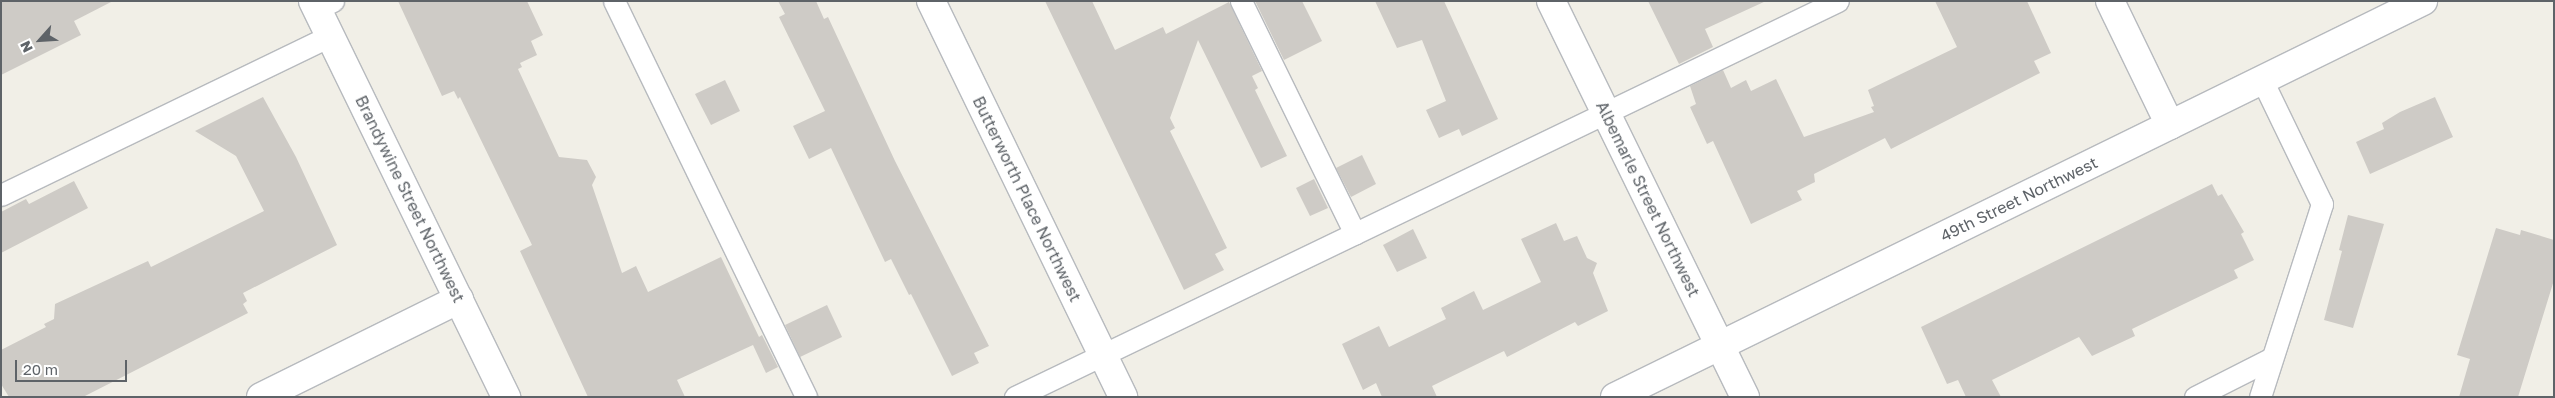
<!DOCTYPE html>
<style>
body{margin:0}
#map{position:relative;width:2555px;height:398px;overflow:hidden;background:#f1efe7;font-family:"Golos Text",sans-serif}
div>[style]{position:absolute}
.building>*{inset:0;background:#cecbc6}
.roads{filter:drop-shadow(1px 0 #b7babe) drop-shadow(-1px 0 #b7babe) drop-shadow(0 1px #b7babe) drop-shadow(0 -1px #b7babe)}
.service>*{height:21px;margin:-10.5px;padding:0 10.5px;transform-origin:10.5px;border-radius:10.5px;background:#fff}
.minor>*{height:28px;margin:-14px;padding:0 14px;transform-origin:14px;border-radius:14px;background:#fff}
span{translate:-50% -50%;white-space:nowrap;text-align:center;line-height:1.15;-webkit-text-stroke:4px #fff;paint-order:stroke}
.street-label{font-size:16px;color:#5e6368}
.frame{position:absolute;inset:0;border:2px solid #5e6368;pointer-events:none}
.north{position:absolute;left:15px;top:15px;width:50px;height:50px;-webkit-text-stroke:4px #fff;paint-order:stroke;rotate:244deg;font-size:14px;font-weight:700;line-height:20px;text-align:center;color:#5e6368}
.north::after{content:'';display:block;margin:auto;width:18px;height:22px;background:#5e6368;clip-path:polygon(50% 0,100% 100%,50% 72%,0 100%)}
.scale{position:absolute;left:15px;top:360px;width:112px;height:22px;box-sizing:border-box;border:2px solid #5e6368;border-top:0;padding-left:6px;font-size:15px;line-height:18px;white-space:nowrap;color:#5e6368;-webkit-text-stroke:4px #fff;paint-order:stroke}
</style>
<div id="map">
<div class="building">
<div style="clip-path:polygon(1px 1px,113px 1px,74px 21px,81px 35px,1px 75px)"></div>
<div style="clip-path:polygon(398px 1px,527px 1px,543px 35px,531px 41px,537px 55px,520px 63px,522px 67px,518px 69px,559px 157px,587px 160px,596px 177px,592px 185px,622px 273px,636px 266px,648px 292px,721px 257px,759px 337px,762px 335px,778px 367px,766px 373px,753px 345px,677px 380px,685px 397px,588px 397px,520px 251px,532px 245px,460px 97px,458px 99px,454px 91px,442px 96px)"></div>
<div style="clip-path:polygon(778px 1px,816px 1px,824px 19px,828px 17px,895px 161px,989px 346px,974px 353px,979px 363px,952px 376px,911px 294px,909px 295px,891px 259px,885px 262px,831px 148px,809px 159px,793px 126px,825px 111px,779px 17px,785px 14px)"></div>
<div style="clip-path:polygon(1045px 1px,1092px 1px,1115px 50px,1163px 27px,1166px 34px,1229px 2px,1262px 71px,1252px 76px,1258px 88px,1255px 90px,1287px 156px,1261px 168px,1198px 40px,1170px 118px,1175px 128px,1170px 131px,1227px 248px,1215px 254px,1224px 270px,1184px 290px)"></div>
<div style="clip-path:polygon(1255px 1px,1302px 1px,1322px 41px,1284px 60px)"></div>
<div style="clip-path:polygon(1375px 1px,1444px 1px,1498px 119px,1462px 136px,1459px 129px,1439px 138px,1426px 110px,1446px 101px,1422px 40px,1397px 48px)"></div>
<div style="clip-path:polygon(1648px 1px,1766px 1px,1705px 29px,1713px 47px,1679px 64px)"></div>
<div style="clip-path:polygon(1935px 1px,2027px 1px,2051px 53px,2034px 61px,2040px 73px,1891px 149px,1885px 138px,1814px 174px,1815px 182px,1797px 191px,1802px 200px,1751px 224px,1713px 141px,1707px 144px,1690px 107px,1696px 104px,1690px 86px,1723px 70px,1731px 88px,1746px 80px,1751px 91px,1776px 79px,1804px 137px,1874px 112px,1871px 107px,1874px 106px,1868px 90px,1957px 47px)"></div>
<div style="clip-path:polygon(725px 80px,740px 111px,711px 125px,695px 94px)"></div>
<div style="clip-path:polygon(263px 97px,296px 157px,337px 245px,243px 293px,247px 301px,243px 304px,248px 313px,83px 397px,9px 397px,1px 384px,1px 350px,46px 327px,44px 324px,54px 319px,55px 304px,148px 261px,151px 267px,264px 211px,236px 156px,195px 131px)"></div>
<div style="clip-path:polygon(2435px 97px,2453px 137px,2370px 174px,2356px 142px,2384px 129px,2382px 123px,2400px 112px)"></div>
<div style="clip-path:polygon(1362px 155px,1376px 184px,1351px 197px,1336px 168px)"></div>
<div style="clip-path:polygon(1314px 179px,1328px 208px,1310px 216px,1296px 188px)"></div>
<div style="clip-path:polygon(74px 181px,88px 208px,1px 253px,1px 212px,26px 199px,29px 204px)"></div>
<div style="clip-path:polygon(2212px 184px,2218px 196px,2222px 194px,2244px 232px,2241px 234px,2254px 260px,2234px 270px,2238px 278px,2132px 329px,2135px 336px,2092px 356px,2079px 337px,1992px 380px,2001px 397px,1966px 397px,1958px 380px,1947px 384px,1921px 327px)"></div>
<div style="clip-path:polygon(2348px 215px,2384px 224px,2353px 328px,2324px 320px,2342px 251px,2339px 250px)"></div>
<div style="clip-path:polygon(1556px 223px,1564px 241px,1577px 236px,1587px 258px,1597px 263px,1593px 273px,1608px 311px,1578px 326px,1575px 322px,1507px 357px,1504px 351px,1432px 386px,1437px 397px,1382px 397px,1376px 383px,1363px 390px,1342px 344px,1379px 326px,1389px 347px,1446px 319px,1441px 308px,1474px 291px,1483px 310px,1541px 282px,1521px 239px)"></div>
<div style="clip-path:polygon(2496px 228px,2520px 235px,2521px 230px,2554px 240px,2554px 280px,2518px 397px,2459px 397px,2470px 359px,2457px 355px)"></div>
<div style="clip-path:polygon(1413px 229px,1427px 258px,1397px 272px,1383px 245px)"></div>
<div style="clip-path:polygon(827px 305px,842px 337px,800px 357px,785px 325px)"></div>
</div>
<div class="roads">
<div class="service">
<div style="left:614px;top:1px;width:440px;rotate:64.1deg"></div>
<div style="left:1241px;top:1px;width:259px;rotate:63.9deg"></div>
<div style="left:317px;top:9px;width:18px;rotate:-27deg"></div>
<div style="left:1px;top:195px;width:365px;rotate:-25.8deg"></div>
<div style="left:1015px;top:397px;width:913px;rotate:-25.7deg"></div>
<div style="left:2195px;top:397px;width:86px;rotate:-26.9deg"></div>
<div style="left:2260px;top:397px;width:203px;rotate:-72.2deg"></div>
<div style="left:2322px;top:204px;width:138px;rotate:-115.8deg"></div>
</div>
<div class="minor">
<div style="left:313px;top:1px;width:441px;rotate:64deg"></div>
<div style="left:931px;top:1px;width:440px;rotate:64.1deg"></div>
<div style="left:1551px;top:1px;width:441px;rotate:63.9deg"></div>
<div style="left:2110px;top:1px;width:138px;rotate:64.2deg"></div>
<div style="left:261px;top:397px;width:221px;rotate:-26.3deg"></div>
<div style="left:1615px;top:397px;width:900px;rotate:-26.11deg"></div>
</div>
</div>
<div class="street-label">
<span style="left:410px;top:199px;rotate:64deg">Brandywine Street Northwest</span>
<span style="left:1027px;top:199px;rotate:64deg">Butterworth Place Northwest</span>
<span style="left:1648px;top:199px;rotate:64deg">Albemarle Street Northwest</span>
<span style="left:2019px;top:199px;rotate:-26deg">49th Street Northwest</span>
</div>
<div class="frame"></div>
<div class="north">N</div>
<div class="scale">20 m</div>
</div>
